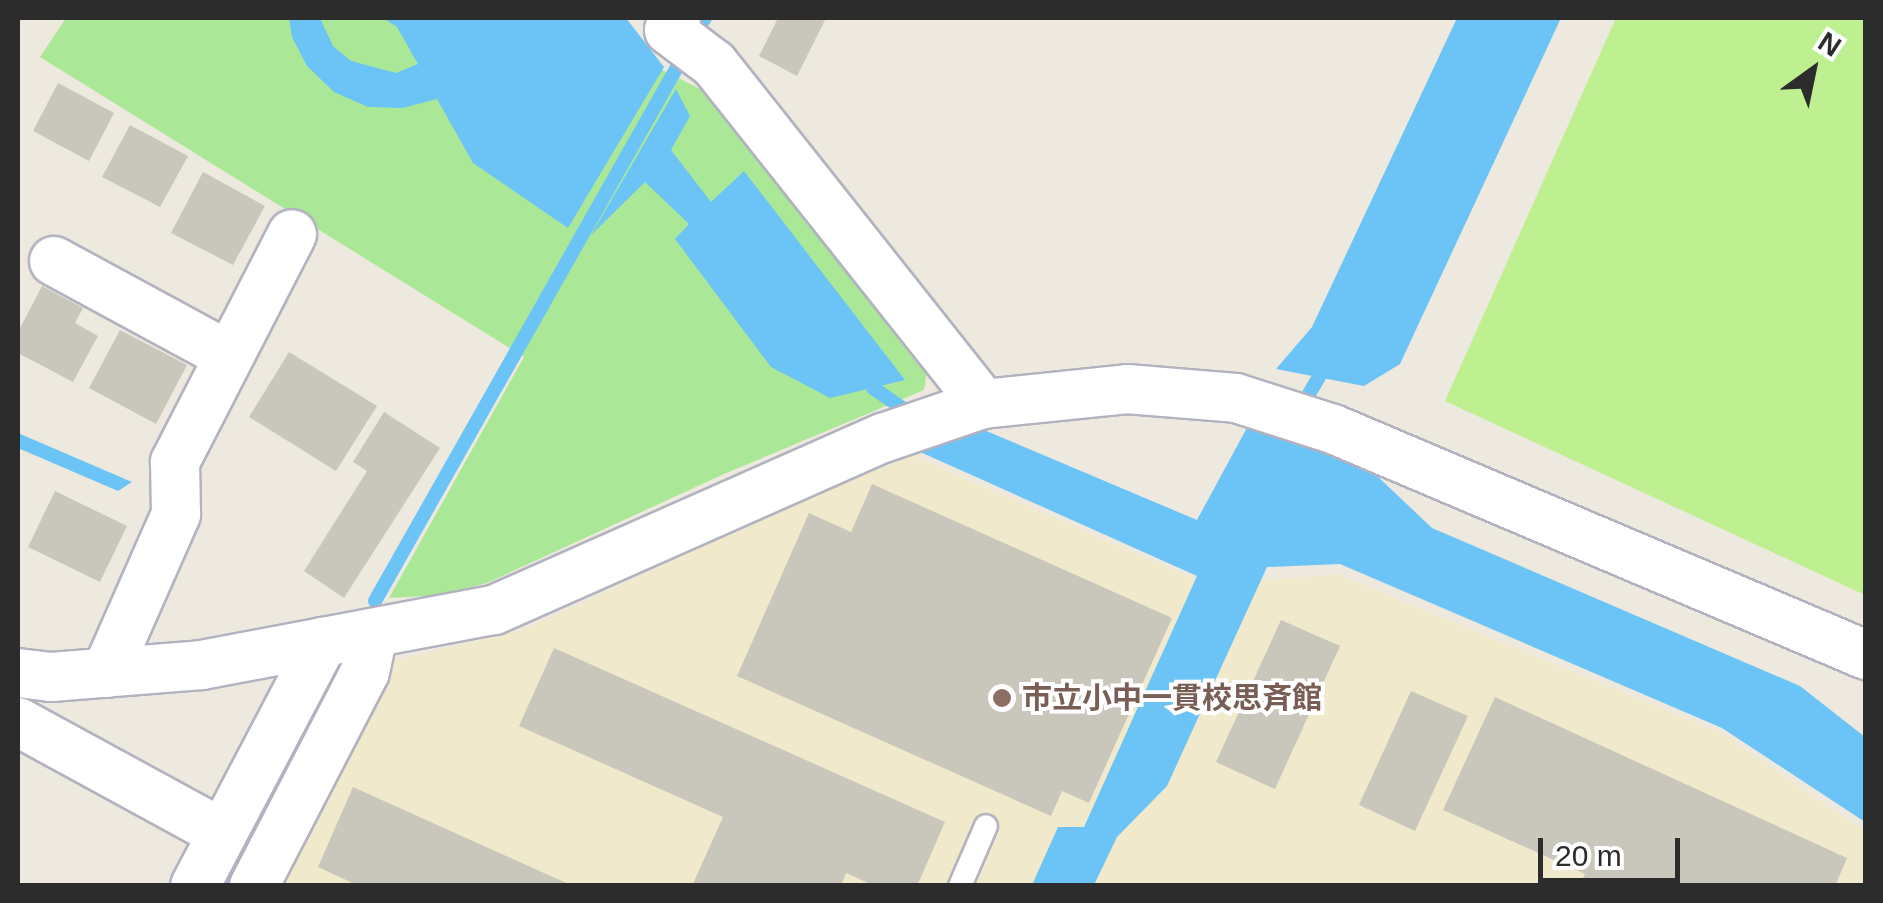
<!DOCTYPE html>
<meta charset="utf-8">
<style>
body{margin:0}
#map{position:relative;width:1883px;height:903px;overflow:hidden;background:#eee9de;font-family:Arial,"Noto Sans JP",sans-serif}
div>[style]{position:absolute}
.education>*{inset:0;background:#f1e9cc}
.green>*{inset:0;background:#aae897}
.pitch>*{inset:0;background:#bef092}
.water>*{inset:0;background:#6bc3f6}
.stream>*{height:14px;margin:-7px;padding:0 7px;transform-origin:7px;border-radius:7px;background:#6bc3f6}
.building>*{inset:0;background:#c9c7bc}
.roads{filter:drop-shadow(2px 0 #b2b2c0) drop-shadow(-2px 0 #b2b2c0) drop-shadow(0 2px #b2b2c0) drop-shadow(0 -2px #b2b2c0)}
.lane>*{height:22px;margin:-11px;padding:0 11px;transform-origin:11px;border-radius:11px;background:#fff}
.street>*{height:48px;margin:-24px;padding:0 24px;transform-origin:24px;border-radius:24px;background:#fff}
.dots>*{width:28px;height:28px;translate:-50% -50%;box-sizing:border-box;border:5px solid #fff;border-radius:50%}
span{translate:-50% -50%;white-space:nowrap;text-align:center;line-height:1.15;-webkit-text-stroke:8px #fff;paint-order:stroke}
.education-label{font-size:30px;color:#785e54;font-weight:700}
.left{translate:0 -50%;text-align:left}
.frame{position:absolute;inset:0;border:20px solid #2c2c2c;pointer-events:none}
.north{position:absolute;left:1763px;top:20px;width:100px;height:100px;-webkit-text-stroke:8px #fff;paint-order:stroke;rotate:33deg;font-size:28px;font-weight:700;line-height:40px;text-align:center;color:#2c2c2c}
.north::after{content:'';display:block;margin:auto;width:35px;height:45px;background:#2c2c2c;clip-path:polygon(50% 0,100% 100%,50% 72%,0 100%)}
.scale{position:absolute;left:1538px;top:838px;width:142px;height:45px;box-sizing:border-box;border:5px solid #2c2c2c;border-top:0;padding-left:12px;font-size:30px;line-height:35px;white-space:nowrap;color:#2c2c2c;-webkit-text-stroke:8px #fff;paint-order:stroke}
</style>
<div id="map">
<div class="education">
<div style="clip-path:polygon(907px 453px,1207px 585px,1337px 574px,1723px 734px,1866px 832px,1865px 886px,270px 886px,386px 662px,520px 631px)"></div>
</div>
<div class="green">
<div style="clip-path:polygon(66px 18px,559px 18px,710px 94px,927px 371px,924px 390px,724px 474px,487px 583px,444px 595px,389px 598px,524px 357px,40px 57px)"></div>
</div>
<div class="pitch">
<div style="clip-path:polygon(1616px 18px,1865px 18px,1865px 595px,1445px 401px)"></div>
</div>
<div class="water">
<div style="clip-path:polygon(289px 18px,320px 18px,333px 46px,351px 61px,396px 73px,418px 64px,397px 27px,383px 18px,626px 18px,664px 67px,568px 228px,473px 163px,437px 99px,403px 108px,368px 107px,334px 92px,307px 66px,292px 37px)"></div>
<div style="clip-path:polygon(1457px 18px,1561px 18px,1400px 364px,1364px 386px,1276px 369px,1312px 327px)"></div>
<div style="clip-path:polygon(676px 89px,690px 116px,671px 150px,711px 202px,744px 171px,905px 380px,830px 398px,771px 367px,675px 239px,689px 224px,645px 182px,591px 235px)"></div>
<div style="clip-path:polygon(1249px 424px,1374px 473px,1432px 528px,1800px 686px,1865px 737px,1865px 822px,1722px 728px,1340px 564px,1267px 567px,1167px 786px,1117px 837px,1094px 885px,1032px 885px,1058px 827px,1084px 827px,1197px 576px,918px 451px,984px 430px,1197px 520px)"></div>
<div style="clip-path:polygon(18px 433px,132px 482px,118px 491px,18px 448px)"></div>
</div>
<div class="stream">
<div style="left:703px;top:21px;width:4px;rotate:-56deg"></div>
<div style="left:873px;top:388px;width:50px;rotate:34.3deg"></div>
<div style="left:1283px;top:438px;width:71px;rotate:-59.5deg"></div>
<div style="left:375px;top:601px;width:611px;rotate:-60.5deg"></div>
<div style="left:227px;top:886px;width:233px;rotate:-63.2deg"></div>
</div>
<div class="building">
<div style="clip-path:polygon(778px 18px,826px 18px,797px 76px,759px 56px)"></div>
<div style="clip-path:polygon(58px 83px,114px 113px,89px 161px,33px 131px)"></div>
<div style="clip-path:polygon(130px 125px,188px 156px,160px 207px,102px 177px)"></div>
<div style="clip-path:polygon(203px 172px,265px 206px,233px 265px,171px 233px)"></div>
<div style="clip-path:polygon(42px 286px,83px 308px,75px 323px,98px 336px,73px 382px,18px 353px,18px 332px)"></div>
<div style="clip-path:polygon(120px 330px,187px 365px,156px 424px,89px 388px)"></div>
<div style="clip-path:polygon(289px 352px,377px 406px,336px 471px,249px 417px)"></div>
<div style="clip-path:polygon(384px 412px,440px 448px,344px 598px,304px 571px,367px 471px,353px 462px)"></div>
<div style="clip-path:polygon(872px 484px,1172px 618px,1089px 803px,1062px 791px,1051px 816px,737px 676px,809px 513px,851px 532px)"></div>
<div style="clip-path:polygon(55px 491px,127px 526px,100px 582px,28px 547px)"></div>
<div style="clip-path:polygon(1281px 620px,1340px 646px,1275px 789px,1216px 762px)"></div>
<div style="clip-path:polygon(554px 648px,945px 822px,917px 886px,875px 886px,846px 873px,841px 886px,692px 886px,723px 817px,519px 726px)"></div>
<div style="clip-path:polygon(1411px 691px,1468px 716px,1415px 831px,1359px 805px)"></div>
<div style="clip-path:polygon(1495px 697px,1847px 858px,1835px 886px,1580px 886px,1585px 874px,1443px 810px)"></div>
<div style="clip-path:polygon(353px 787px,573px 886px,359px 886px,318px 867px)"></div>
</div>
<div class="roads">
<div class="lane">
<div style="left:960px;top:886px;width:65px;rotate:-66.6deg"></div>
</div>
<div class="street">
<div style="left:676px;top:18px;width:14px;rotate:120deg"></div>
<div style="left:669px;top:30px;width:56px;rotate:37.1deg"></div>
<div style="left:714px;top:64px;width:434px;rotate:51.6deg"></div>
<div style="left:54px;top:261px;width:199px;rotate:28.5deg"></div>
<div style="left:18px;top:673px;width:33px;rotate:7deg"></div>
<div style="left:51px;top:677px;width:151px;rotate:-4.5deg"></div>
<div style="left:202px;top:665px;width:297px;rotate:-10.7deg"></div>
<div style="left:494px;top:610px;width:425px;rotate:-23.9deg"></div>
<div style="left:883px;top:438px;width:106px;rotate:-18.8deg"></div>
<div style="left:983px;top:404px;width:145px;rotate:-5.9deg"></div>
<div style="left:1127px;top:389px;width:109px;rotate:4.7deg"></div>
<div style="left:1236px;top:398px;width:102px;rotate:17.7deg"></div>
<div style="left:1333px;top:429px;width:579px;rotate:22.98deg"></div>
<div style="left:106px;top:673px;width:174px;rotate:-66.2deg"></div>
<div style="left:176px;top:514px;width:52px;rotate:-91.1deg"></div>
<div style="left:175px;top:462px;width:256px;rotate:-62.8deg"></div>
<div style="left:18px;top:722px;width:232px;rotate:28.6deg"></div>
<div style="left:195px;top:886px;width:276px;rotate:-62.3deg"></div>
<div style="left:254px;top:886px;width:241px;rotate:-62.6deg"></div>
<div style="left:365px;top:672px;width:40px;rotate:-78deg"></div>
</div>
</div>
<div class="dots">
<div style="left:1002px;top:698px;background:#8d6e63"></div>
</div>
<div class="education-label">
<span class="left" style="left:1022px;top:698px">市立小中一貫校思斉館</span>
</div>
<div class="frame"></div>
<div class="north">N</div>
<div class="scale">20 m</div>
</div>
